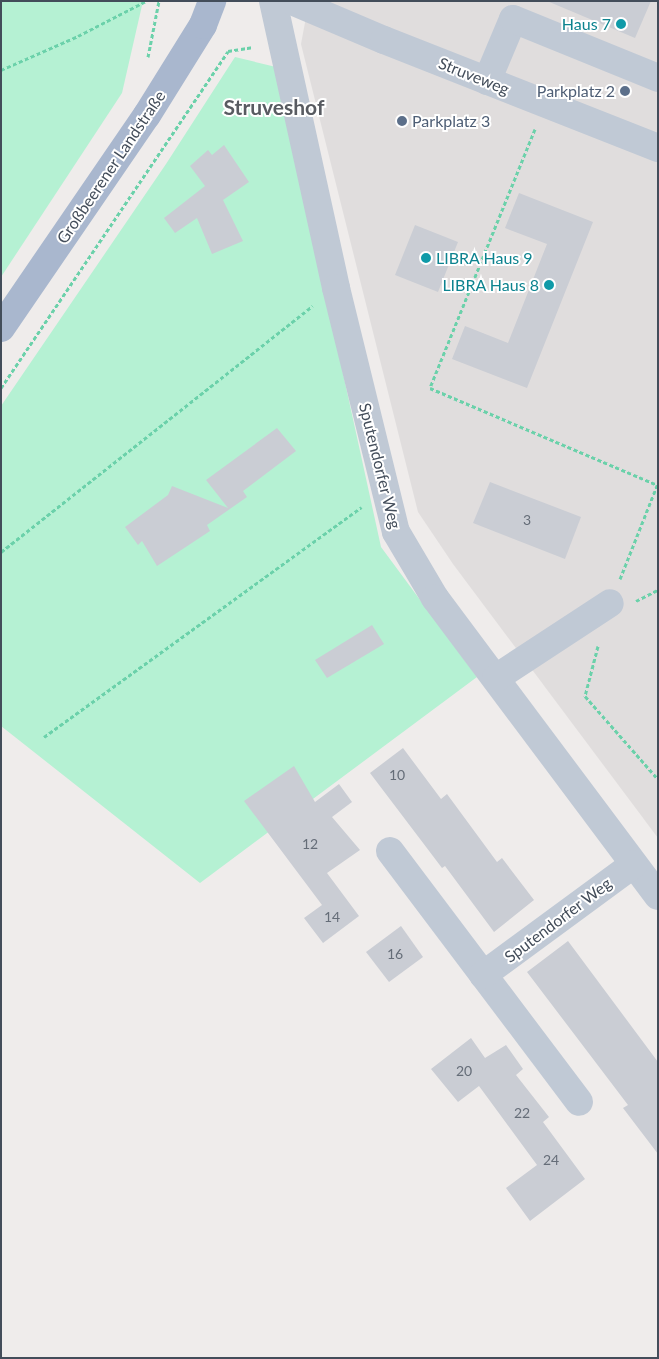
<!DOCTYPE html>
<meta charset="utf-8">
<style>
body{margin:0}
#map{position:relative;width:659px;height:1359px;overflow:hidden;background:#efeceb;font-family:Lato,sans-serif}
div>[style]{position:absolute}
.education>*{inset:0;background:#e0dddd}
.green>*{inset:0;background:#b5f1d3}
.building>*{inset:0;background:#cacdd4}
.path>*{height:3px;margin-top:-1.5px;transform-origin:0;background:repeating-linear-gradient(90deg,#6bd1aa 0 4px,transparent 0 6.5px)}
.minor>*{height:28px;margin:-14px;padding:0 14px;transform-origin:14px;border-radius:14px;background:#c0c9d5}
.major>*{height:28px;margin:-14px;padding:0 14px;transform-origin:14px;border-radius:14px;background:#a9b7ce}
.dots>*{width:14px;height:14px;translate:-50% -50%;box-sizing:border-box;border:2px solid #fff;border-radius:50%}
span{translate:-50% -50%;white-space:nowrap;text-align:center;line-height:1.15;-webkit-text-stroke:4px #fff;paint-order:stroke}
.number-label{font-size:14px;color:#656d78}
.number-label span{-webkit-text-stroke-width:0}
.culture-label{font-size:16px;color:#0d838f}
.right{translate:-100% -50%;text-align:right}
.left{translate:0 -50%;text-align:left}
.street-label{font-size:16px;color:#434d5a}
.service-label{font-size:16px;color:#4e5e75}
.district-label{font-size:21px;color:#585b61;font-weight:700}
.frame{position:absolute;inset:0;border:2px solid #434d5a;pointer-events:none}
</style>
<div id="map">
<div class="education">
<div style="clip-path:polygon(309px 1px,658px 1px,658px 838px,453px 564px,418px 512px,301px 44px)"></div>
</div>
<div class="green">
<div style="clip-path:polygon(1px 1px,143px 1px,122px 93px,1px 277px)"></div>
<div style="clip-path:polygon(235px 57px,276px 67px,381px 547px,477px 677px,200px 883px,1px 726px,1px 406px,166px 164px)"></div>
</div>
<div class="building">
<div style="clip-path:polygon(547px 1px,651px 1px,635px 38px)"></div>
<div style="clip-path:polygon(224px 145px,249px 182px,223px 200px,243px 241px,212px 254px,197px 218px,175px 233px,164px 218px,205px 186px,190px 166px,208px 150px,212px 155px)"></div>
<div style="clip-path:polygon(519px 193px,593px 222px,527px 388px,452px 359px,465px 326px,508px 343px,547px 244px,505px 228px)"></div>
<div style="clip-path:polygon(415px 225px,458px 242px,438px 292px,395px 275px)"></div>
<div style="clip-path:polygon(277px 428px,296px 451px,243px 491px,247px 497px,207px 525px,210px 531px,157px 566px,142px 541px,138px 545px,125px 527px,168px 495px,172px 486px,228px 508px,206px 480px)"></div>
<div style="clip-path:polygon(490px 482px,581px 517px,565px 559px,473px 523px)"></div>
<div style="clip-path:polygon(372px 625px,384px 644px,327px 678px,315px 660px)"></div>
<div style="clip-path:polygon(403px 748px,441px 799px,447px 794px,497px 862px,502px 858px,534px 900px,494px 932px,445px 866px,442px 868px,370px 773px)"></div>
<div style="clip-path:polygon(294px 766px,315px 802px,339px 784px,352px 802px,332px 817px,360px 850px,327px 873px,359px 916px,323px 943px,304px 918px,322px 905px,244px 801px)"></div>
<div style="clip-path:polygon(401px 926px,423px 957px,389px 982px,366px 952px)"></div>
<div style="clip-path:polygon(568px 941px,658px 1062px,658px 1154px,623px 1108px,628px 1105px,527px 972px)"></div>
<div style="clip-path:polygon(471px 1038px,485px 1058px,506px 1045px,523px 1069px,516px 1075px,549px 1117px,543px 1122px,585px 1179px,530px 1221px,506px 1188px,537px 1165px,479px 1086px,458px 1102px,431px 1069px)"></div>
</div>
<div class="path">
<div style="left:148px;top:57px;width:57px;rotate:-78.9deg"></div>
<div style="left:1px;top:70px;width:84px;rotate:-23.8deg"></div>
<div style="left:78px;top:36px;width:76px;rotate:-27.2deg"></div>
<div style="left:535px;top:129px;width:279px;rotate:112.1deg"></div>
<div style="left:430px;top:388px;width:247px;rotate:23.1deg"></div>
<div style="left:1px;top:388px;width:406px;rotate:-56deg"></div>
<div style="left:228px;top:51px;width:26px;rotate:-9deg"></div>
<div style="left:1px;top:552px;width:397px;rotate:-38.3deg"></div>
<div style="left:620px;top:579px;width:103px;rotate:-68.4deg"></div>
<div style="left:636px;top:601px;width:25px;rotate:-27deg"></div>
<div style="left:598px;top:646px;width:52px;rotate:104.6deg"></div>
<div style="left:585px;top:696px;width:111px;rotate:48.7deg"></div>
<div style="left:44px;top:737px;width:392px;rotate:-35.9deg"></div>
</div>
<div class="minor">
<div style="left:273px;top:1px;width:294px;rotate:77.6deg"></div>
<div style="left:336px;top:288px;width:251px;rotate:76.2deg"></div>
<div style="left:396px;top:532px;width:77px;rotate:59.4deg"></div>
<div style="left:435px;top:598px;width:372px;rotate:53.2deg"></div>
<div style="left:292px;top:1px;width:100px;rotate:23deg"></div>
<div style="left:384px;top:40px;width:295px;rotate:21.5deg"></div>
<div style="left:487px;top:81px;width:67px;rotate:-67.2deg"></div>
<div style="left:513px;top:19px;width:157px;rotate:22.1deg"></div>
<div style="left:496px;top:678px;width:136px;rotate:-33.3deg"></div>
<div style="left:390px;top:851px;width:314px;rotate:53deg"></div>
<div style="left:483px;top:975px;width:187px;rotate:-36.3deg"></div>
</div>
<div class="major">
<div style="left:1px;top:328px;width:258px;rotate:-55.6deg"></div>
<div style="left:147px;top:115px;width:106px;rotate:-58.1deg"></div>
<div style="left:203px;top:25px;width:26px;rotate:-69deg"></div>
</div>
<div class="dots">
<div style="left:621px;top:24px;background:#0f9aa8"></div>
<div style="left:625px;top:91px;background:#5c6f8a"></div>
<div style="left:402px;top:121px;background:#5c6f8a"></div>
<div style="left:426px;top:258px;background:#0f9aa8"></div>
<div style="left:549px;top:285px;background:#0f9aa8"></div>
</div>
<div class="number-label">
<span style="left:527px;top:520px">3</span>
<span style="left:397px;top:775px">10</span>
<span style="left:310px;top:844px">12</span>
<span style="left:332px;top:917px">14</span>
<span style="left:395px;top:954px">16</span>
<span style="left:464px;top:1071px">20</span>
<span style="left:522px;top:1113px">22</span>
<span style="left:551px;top:1160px">24</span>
</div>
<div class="culture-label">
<span class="right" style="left:611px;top:24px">Haus 7</span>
<span class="left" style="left:436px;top:258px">LIBRA Haus 9</span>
<span class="right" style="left:539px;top:285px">LIBRA Haus 8</span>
</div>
<div class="street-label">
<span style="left:474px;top:76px;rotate:22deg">Struveweg</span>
<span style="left:111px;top:167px;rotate:-56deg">Großbeerener Landstraße</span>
<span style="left:380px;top:466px;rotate:76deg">Sputendorfer Weg</span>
<span style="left:558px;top:920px;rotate:-37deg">Sputendorfer Weg</span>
</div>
<div class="service-label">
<span class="right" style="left:615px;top:91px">Parkplatz 2</span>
<span class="left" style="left:412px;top:121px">Parkplatz 3</span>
</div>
<div class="district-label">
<span style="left:274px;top:107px">Struveshof</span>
</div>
<div class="frame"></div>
</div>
